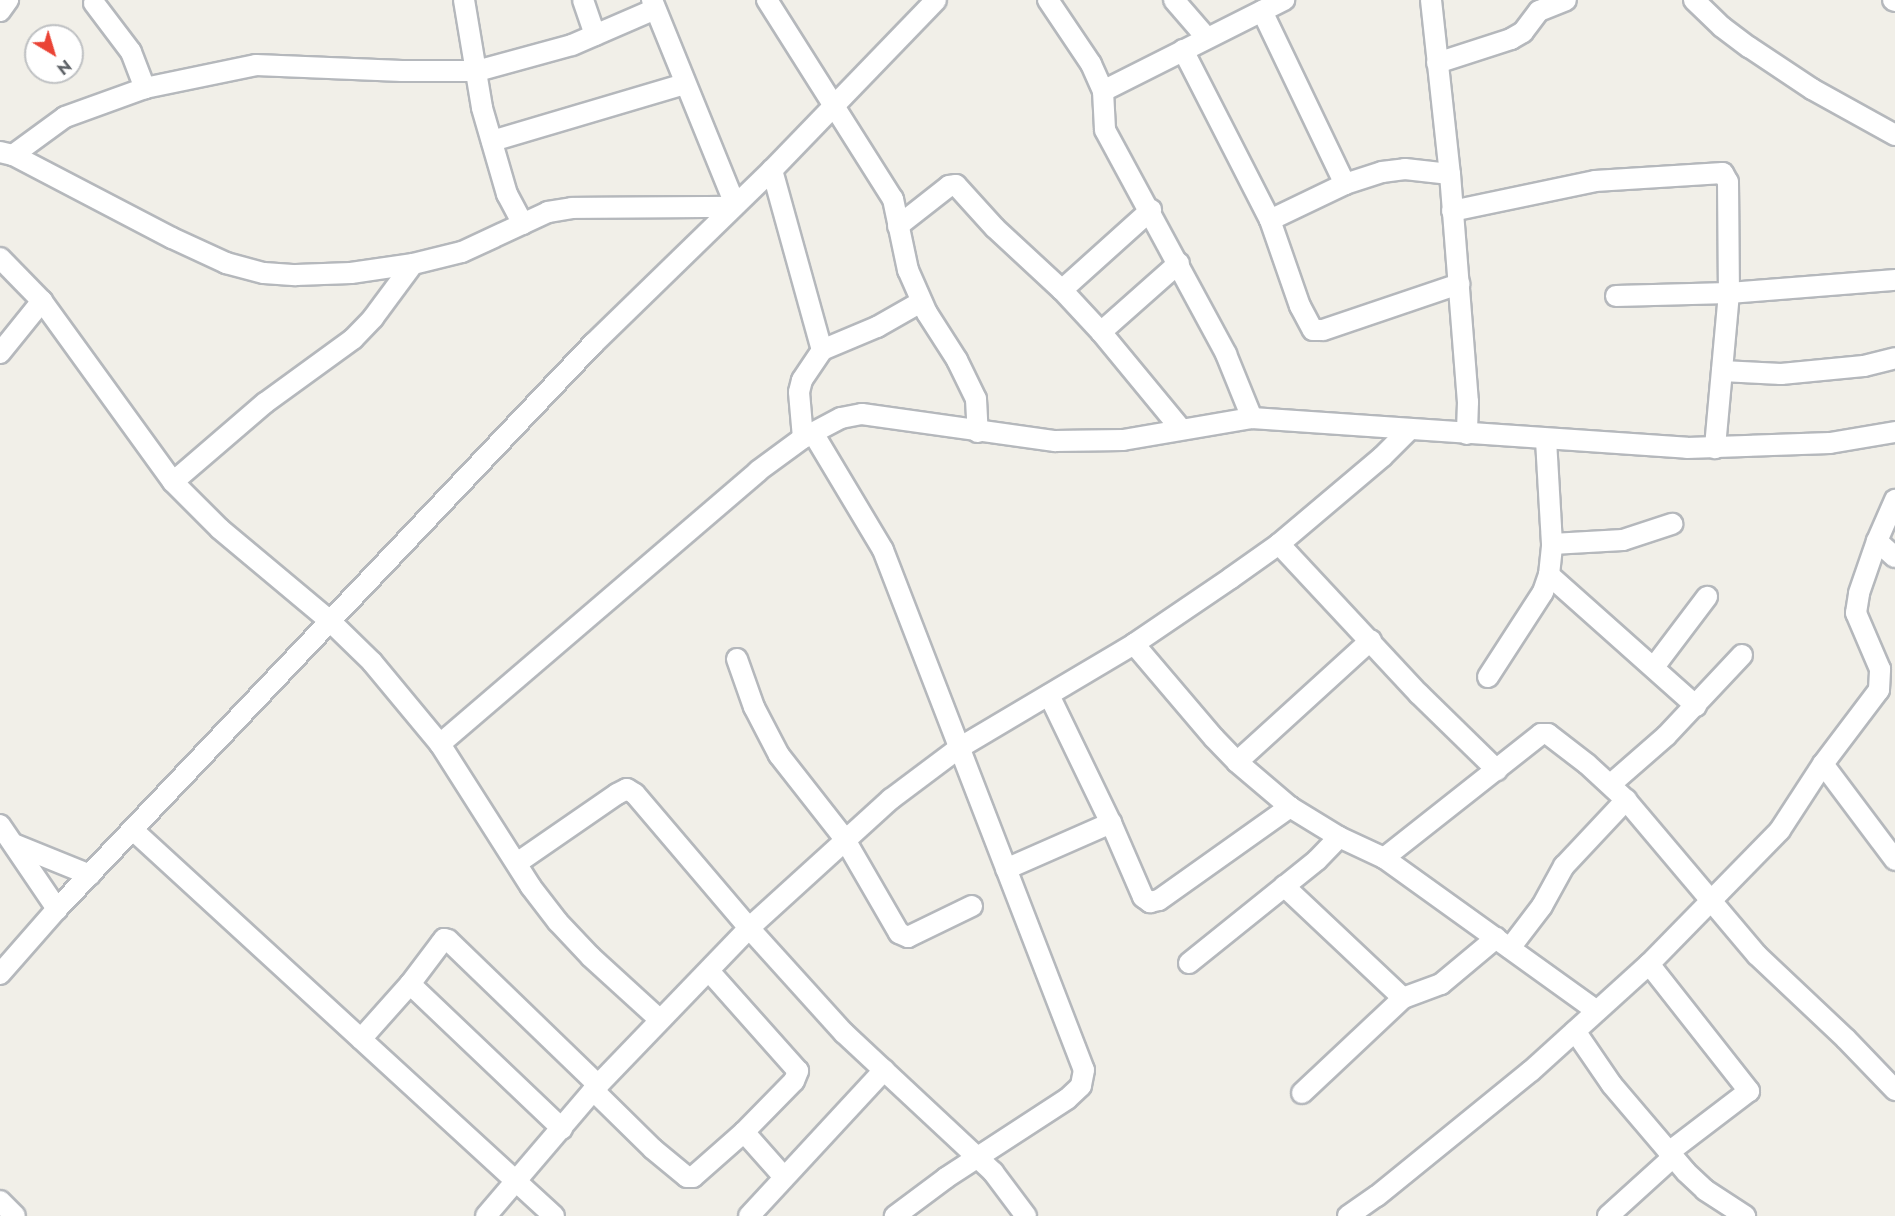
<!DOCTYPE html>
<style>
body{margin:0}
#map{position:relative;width:1895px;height:1216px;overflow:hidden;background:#f1efe8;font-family:Jost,sans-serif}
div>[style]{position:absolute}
.roads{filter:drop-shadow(2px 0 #b5b8bc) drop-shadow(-2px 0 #b5b8bc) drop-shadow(0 2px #b5b8bc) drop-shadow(0 -2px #b5b8bc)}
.street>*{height:20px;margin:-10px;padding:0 10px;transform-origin:10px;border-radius:10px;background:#fff}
span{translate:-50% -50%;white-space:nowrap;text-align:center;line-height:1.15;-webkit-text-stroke:6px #fff;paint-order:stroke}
.north{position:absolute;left:24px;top:24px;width:60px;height:60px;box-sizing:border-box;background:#fff;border:2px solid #bfc1c3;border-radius:50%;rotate:142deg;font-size:16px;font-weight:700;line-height:24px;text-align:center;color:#5f6368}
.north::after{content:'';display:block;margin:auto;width:21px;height:27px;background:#ea4335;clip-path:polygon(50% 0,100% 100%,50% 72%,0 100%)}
</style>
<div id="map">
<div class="roads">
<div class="street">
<div style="left:464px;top:0;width:109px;rotate:80.5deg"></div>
<div style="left:482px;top:108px;width:90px;rotate:73.8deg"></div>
<div style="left:507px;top:194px;width:34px;rotate:62deg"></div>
<div style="left:583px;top:0;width:37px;rotate:71deg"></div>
<div style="left:652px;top:0;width:220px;rotate:67.9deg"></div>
<div style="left:767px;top:0;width:236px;rotate:57.7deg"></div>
<div style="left:893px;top:199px;width:73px;rotate:78.1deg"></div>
<div style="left:908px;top:270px;width:47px;rotate:66.2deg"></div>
<div style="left:927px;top:313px;width:56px;rotate:57.4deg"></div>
<div style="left:957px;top:360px;width:43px;rotate:64deg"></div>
<div style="left:976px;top:399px;width:33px;rotate:87deg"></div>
<div style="left:1048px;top:0;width:77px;rotate:56.1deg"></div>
<div style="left:1091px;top:64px;width:30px;rotate:66deg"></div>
<div style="left:1103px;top:91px;width:39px;rotate:87deg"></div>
<div style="left:1105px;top:130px;width:255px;rotate:61.6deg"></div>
<div style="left:1226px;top:354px;width:69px;rotate:67.9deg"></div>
<div style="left:1174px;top:0;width:49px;rotate:49.1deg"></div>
<div style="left:1431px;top:0;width:175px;rotate:83.8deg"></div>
<div style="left:1450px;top:174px;width:229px;rotate:85.5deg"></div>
<div style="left:1468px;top:402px;width:32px;rotate:92deg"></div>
<div style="left:1694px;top:0;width:39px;rotate:44deg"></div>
<div style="left:1722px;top:27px;width:34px;rotate:37deg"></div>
<div style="left:1749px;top:47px;width:76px;rotate:33.7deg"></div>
<div style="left:1812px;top:89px;width:95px;rotate:29deg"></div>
<div style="left:1893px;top:0;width:2px;rotate:27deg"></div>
<div style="left:94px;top:3px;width:61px;rotate:52.9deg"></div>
<div style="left:131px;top:52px;width:39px;rotate:69deg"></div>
<div style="left:0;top:11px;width:14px;rotate:-54deg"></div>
<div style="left:1262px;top:11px;width:192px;rotate:64.4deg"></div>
<div style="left:1183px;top:50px;width:191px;rotate:62.9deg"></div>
<div style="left:1270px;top:220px;width:91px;rotate:70.8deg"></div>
<div style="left:1300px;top:306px;width:27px;rotate:62deg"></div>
<div style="left:1313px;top:330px;width:10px"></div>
<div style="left:1323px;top:330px;width:144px;rotate:-18.7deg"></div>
<div style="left:1437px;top:63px;width:78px;rotate:-18deg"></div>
<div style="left:1511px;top:39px;width:14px;rotate:-30deg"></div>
<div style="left:1523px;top:32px;width:26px;rotate:-53deg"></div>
<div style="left:1539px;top:11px;width:29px;rotate:-22deg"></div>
<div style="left:1103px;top:91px;width:203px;rotate:-26.7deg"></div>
<div style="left:492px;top:141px;width:201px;rotate:-16.5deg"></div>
<div style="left:0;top:152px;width:13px;rotate:13deg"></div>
<div style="left:13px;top:155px;width:179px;rotate:27.6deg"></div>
<div style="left:172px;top:238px;width:60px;rotate:24.8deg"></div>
<div style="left:226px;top:263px;width:39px;rotate:15deg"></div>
<div style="left:264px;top:273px;width:32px;rotate:4deg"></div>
<div style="left:296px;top:275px;width:55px;rotate:-2.1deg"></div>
<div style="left:351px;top:273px;width:63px;rotate:-8.3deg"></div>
<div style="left:413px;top:264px;width:50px;rotate:-13.8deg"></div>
<div style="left:462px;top:252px;width:95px;rotate:-24.9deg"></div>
<div style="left:548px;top:212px;width:24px;rotate:-9deg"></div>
<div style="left:572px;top:208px;width:160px;rotate:-0.4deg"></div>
<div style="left:13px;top:155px;width:64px;rotate:-36.2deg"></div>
<div style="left:65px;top:117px;width:85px;rotate:-19.9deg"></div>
<div style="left:145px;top:88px;width:113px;rotate:-11.7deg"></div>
<div style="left:256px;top:65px;width:146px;rotate:2.4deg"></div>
<div style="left:402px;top:71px;width:75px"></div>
<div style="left:477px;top:71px;width:98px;rotate:-15.3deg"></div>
<div style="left:572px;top:45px;width:90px;rotate:-23.4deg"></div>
<div style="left:772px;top:170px;width:187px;rotate:74.5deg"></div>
<div style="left:1452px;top:211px;width:146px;rotate:-11.8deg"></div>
<div style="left:1595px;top:181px;width:128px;rotate:-3.6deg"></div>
<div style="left:1723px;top:173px;width:10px;rotate:61deg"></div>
<div style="left:1728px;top:182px;width:111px;rotate:89.5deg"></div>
<div style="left:1729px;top:293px;width:156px;rotate:95.2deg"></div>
<div style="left:1270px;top:220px;width:83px;rotate:-25.6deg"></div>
<div style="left:1345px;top:184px;width:39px;rotate:-18deg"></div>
<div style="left:1382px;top:172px;width:23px;rotate:-7deg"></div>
<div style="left:1405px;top:169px;width:45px;rotate:6.3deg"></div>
<div style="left:898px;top:226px;width:65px;rotate:-38.1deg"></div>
<div style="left:949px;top:186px;width:7px;rotate:-8deg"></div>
<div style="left:956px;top:185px;width:58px;rotate:47.8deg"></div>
<div style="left:995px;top:228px;width:91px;rotate:42.8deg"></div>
<div style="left:1062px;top:290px;width:57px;rotate:47.1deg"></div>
<div style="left:1101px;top:332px;width:124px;rotate:50.5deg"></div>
<div style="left:0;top:258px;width:60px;rotate:45.7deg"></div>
<div style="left:42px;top:301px;width:223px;rotate:54.1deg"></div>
<div style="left:173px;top:482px;width:66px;rotate:45deg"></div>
<div style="left:220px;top:529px;width:143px;rotate:39.9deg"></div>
<div style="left:330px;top:621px;width:59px;rotate:44.3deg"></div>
<div style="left:372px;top:662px;width:107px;rotate:50.3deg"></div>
<div style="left:440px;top:744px;width:169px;rotate:57.5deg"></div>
<div style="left:531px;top:887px;width:44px;rotate:52.4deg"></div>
<div style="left:558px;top:922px;width:48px;rotate:46.7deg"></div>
<div style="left:591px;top:957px;width:93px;rotate:42.4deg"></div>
<div style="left:1062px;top:290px;width:120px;rotate:-42deg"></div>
<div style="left:1616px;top:296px;width:113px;rotate:-1.5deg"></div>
<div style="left:1729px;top:293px;width:167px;rotate:-4.5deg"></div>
<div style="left:1101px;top:332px;width:104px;rotate:-41.5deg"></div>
<div style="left:0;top:353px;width:67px;rotate:-51.1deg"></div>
<div style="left:1722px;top:371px;width:59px;rotate:2.9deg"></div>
<div style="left:1781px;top:374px;width:83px;rotate:-5.5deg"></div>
<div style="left:1864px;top:366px;width:32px;rotate:-14deg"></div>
<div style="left:813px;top:433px;width:136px;rotate:59.1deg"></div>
<div style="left:883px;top:550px;width:557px;rotate:68.87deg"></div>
<div style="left:1084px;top:1070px;width:16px;rotate:101deg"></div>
<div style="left:1081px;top:1086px;width:19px;rotate:137deg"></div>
<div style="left:1067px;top:1099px;width:145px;rotate:146.9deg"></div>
<div style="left:946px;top:1178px;width:64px;rotate:143.3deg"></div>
<div style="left:803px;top:438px;width:46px;rotate:-95deg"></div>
<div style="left:799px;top:392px;width:12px;rotate:-76deg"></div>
<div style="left:802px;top:380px;width:36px;rotate:-56deg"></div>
<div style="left:822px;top:350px;width:60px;rotate:-22.7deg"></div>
<div style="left:877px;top:327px;width:51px;rotate:-29.6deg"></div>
<div style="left:173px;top:482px;width:121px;rotate:-40.7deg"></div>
<div style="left:265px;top:403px;width:109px;rotate:-36deg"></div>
<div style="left:353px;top:339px;width:29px;rotate:-46deg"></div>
<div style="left:373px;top:318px;width:67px;rotate:-53.5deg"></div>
<div style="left:1877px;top:541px;width:24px;rotate:42deg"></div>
<div style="left:1279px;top:544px;width:205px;rotate:47deg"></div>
<div style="left:1419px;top:694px;width:109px;rotate:44.3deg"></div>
<div style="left:1552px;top:544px;width:71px;rotate:-3.2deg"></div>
<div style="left:1623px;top:540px;width:52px;rotate:-18.1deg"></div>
<div style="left:1549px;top:575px;width:197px;rotate:41.7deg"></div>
<div style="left:1134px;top:644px;width:123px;rotate:49.6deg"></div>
<div style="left:1214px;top:738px;width:33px;rotate:46deg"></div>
<div style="left:1237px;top:762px;width:70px;rotate:40.3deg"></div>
<div style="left:1290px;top:807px;width:57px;rotate:31.5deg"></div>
<div style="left:1339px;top:837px;width:50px;rotate:25deg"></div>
<div style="left:1384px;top:858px;width:262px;rotate:35.7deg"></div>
<div style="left:737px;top:659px;width:51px;rotate:70.5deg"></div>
<div style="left:754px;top:707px;width:54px;rotate:62.5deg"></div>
<div style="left:779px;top:755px;width:105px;rotate:51.9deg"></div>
<div style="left:844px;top:838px;width:110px;rotate:59.9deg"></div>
<div style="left:899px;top:933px;width:10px;rotate:24deg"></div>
<div style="left:908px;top:937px;width:71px;rotate:-25.8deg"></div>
<div style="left:1654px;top:667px;width:88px;rotate:-52.9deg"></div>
<div style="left:1488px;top:677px;width:101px;rotate:-57.1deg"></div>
<div style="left:1543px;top:592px;width:18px;rotate:-71deg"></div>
<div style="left:1549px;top:575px;width:31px;rotate:-84deg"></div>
<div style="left:1552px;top:544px;width:104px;rotate:-93.3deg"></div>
<div style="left:1049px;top:695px;width:142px;rotate:64.2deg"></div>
<div style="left:1111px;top:823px;width:81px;rotate:66.6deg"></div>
<div style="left:1143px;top:897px;width:9px;rotate:36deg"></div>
<div style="left:1150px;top:902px;width:9px;rotate:-13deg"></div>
<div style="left:1159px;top:900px;width:161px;rotate:-35.4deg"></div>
<div style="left:440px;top:744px;width:419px;rotate:-40.6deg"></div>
<div style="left:758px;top:471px;width:56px;rotate:-36.3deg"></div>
<div style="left:803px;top:438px;width:43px;rotate:-27.8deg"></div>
<div style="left:841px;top:418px;width:21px;rotate:-11deg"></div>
<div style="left:862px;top:414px;width:195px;rotate:8deg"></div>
<div style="left:1055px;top:441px;width:68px;rotate:-0.8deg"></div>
<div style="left:1123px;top:440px;width:131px;rotate:-9.7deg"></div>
<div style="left:1252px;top:418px;width:436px;rotate:3.9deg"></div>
<div style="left:1687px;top:448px;width:143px;rotate:-2deg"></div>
<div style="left:1830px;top:443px;width:66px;rotate:-9.6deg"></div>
<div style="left:1237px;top:762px;width:181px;rotate:-42.3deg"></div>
<div style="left:1823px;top:764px;width:120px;rotate:53.1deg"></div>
<div style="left:1611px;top:784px;width:73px;rotate:-41.1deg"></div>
<div style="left:1666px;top:736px;width:111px;rotate:-46.8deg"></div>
<div style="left:0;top:825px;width:102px;rotate:55.8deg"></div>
<div style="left:133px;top:830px;width:571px;rotate:42.52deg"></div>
<div style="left:16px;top:845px;width:80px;rotate:22.1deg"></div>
<div style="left:1384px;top:858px;width:200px;rotate:-38.3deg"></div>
<div style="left:1541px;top:734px;width:7px"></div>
<div style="left:1548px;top:734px;width:49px;rotate:37.6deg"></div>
<div style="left:1587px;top:764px;width:53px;rotate:42.7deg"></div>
<div style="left:1626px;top:800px;width:203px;rotate:49.8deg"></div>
<div style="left:1757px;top:955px;width:122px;rotate:43.3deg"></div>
<div style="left:1846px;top:1039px;width:71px;rotate:46.1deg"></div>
<div style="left:517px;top:863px;width:121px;rotate:-34.6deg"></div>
<div style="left:617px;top:794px;width:11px;rotate:-27deg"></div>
<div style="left:627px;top:789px;width:9px;rotate:32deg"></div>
<div style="left:635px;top:794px;width:176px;rotate:49.6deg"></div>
<div style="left:749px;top:928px;width:142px;rotate:47.9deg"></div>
<div style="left:844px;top:1033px;width:204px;rotate:43deg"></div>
<div style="left:993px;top:1172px;width:55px;rotate:53.1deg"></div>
<div style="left:1006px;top:869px;width:115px;rotate:-23.7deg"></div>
<div style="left:1284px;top:886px;width:163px;rotate:43.3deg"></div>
<div style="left:1403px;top:998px;width:40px;rotate:-20.2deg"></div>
<div style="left:1441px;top:984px;width:72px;rotate:-39.9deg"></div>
<div style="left:1510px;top:948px;width:53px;rotate:-52.7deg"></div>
<div style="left:1542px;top:906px;width:46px;rotate:-61.2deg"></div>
<div style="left:1564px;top:866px;width:91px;rotate:-46.8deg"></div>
<div style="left:1189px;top:963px;width:164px;rotate:-38.8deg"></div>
<div style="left:1317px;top:860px;width:32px;rotate:-46deg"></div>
<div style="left:1649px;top:964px;width:162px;rotate:51.8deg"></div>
<div style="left:1749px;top:1091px;width:101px;rotate:142.7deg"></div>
<div style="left:0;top:974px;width:86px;rotate:-48.8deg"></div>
<div style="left:57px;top:909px;width:780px;rotate:-46.51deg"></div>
<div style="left:594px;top:343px;width:248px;rotate:-44.2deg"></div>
<div style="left:772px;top:170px;width:236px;rotate:-46deg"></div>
<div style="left:410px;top:984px;width:210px;rotate:43.6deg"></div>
<div style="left:1575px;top:1031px;width:65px;rotate:55.6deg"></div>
<div style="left:1612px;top:1085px;width:114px;rotate:49.6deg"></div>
<div style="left:1686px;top:1172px;width:26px;rotate:43deg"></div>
<div style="left:1705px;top:1190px;width:48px;rotate:33deg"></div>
<div style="left:361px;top:1039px;width:74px;rotate:-48.3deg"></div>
<div style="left:410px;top:984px;width:51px;rotate:-52.9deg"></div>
<div style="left:441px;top:943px;width:5px;rotate:-53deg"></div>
<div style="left:444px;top:939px;width:4px;rotate:14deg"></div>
<div style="left:448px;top:940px;width:209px;rotate:44deg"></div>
<div style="left:593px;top:1090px;width:84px;rotate:44.5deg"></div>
<div style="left:653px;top:1149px;width:44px;rotate:39.5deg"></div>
<div style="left:687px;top:1177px;width:6px"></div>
<div style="left:693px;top:1177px;width:68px;rotate:-41.4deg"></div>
<div style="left:744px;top:1132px;width:71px;rotate:-45.6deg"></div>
<div style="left:794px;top:1081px;width:11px;rotate:-68deg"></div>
<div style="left:798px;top:1071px;width:134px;rotate:-131.7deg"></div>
<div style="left:1302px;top:1093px;width:139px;rotate:-43.2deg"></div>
<div style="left:744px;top:1132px;width:60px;rotate:48.4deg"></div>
<div style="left:0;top:1201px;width:21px;rotate:45deg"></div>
<div style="left:486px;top:1216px;width:172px;rotate:-49.5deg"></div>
<div style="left:598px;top:1085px;width:218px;rotate:-46.1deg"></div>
<div style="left:749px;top:928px;width:192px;rotate:-42.3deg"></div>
<div style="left:891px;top:799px;width:85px;rotate:-36.9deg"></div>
<div style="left:959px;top:748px;width:204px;rotate:-30.7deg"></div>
<div style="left:1134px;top:644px;width:117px;rotate:-34.2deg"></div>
<div style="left:1231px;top:578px;width:59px;rotate:-35.3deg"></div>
<div style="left:1279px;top:544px;width:135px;rotate:-40.2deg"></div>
<div style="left:1382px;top:457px;width:38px;rotate:-45deg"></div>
<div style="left:749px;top:1216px;width:199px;rotate:-47.2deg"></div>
<div style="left:1348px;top:1216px;width:35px;rotate:-35deg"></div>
<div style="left:1377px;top:1196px;width:198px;rotate:-39.1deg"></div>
<div style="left:1531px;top:1071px;width:159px;rotate:-42.2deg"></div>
<div style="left:1649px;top:964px;width:187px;rotate:-45.6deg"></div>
<div style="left:1780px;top:830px;width:79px;rotate:-56.9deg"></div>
<div style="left:1823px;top:764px;width:93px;rotate:-52.9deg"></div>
<div style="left:1879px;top:690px;width:21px;rotate:-87deg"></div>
<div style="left:1880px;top:669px;width:61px;rotate:-113.2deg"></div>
<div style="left:1856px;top:613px;width:20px;rotate:-81deg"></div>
<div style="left:1859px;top:593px;width:55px;rotate:-70.9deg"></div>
<div style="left:1877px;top:541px;width:45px;rotate:-66.3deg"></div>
<div style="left:1608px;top:1216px;width:88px;rotate:-42.2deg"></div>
</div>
</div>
<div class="north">N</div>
</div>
